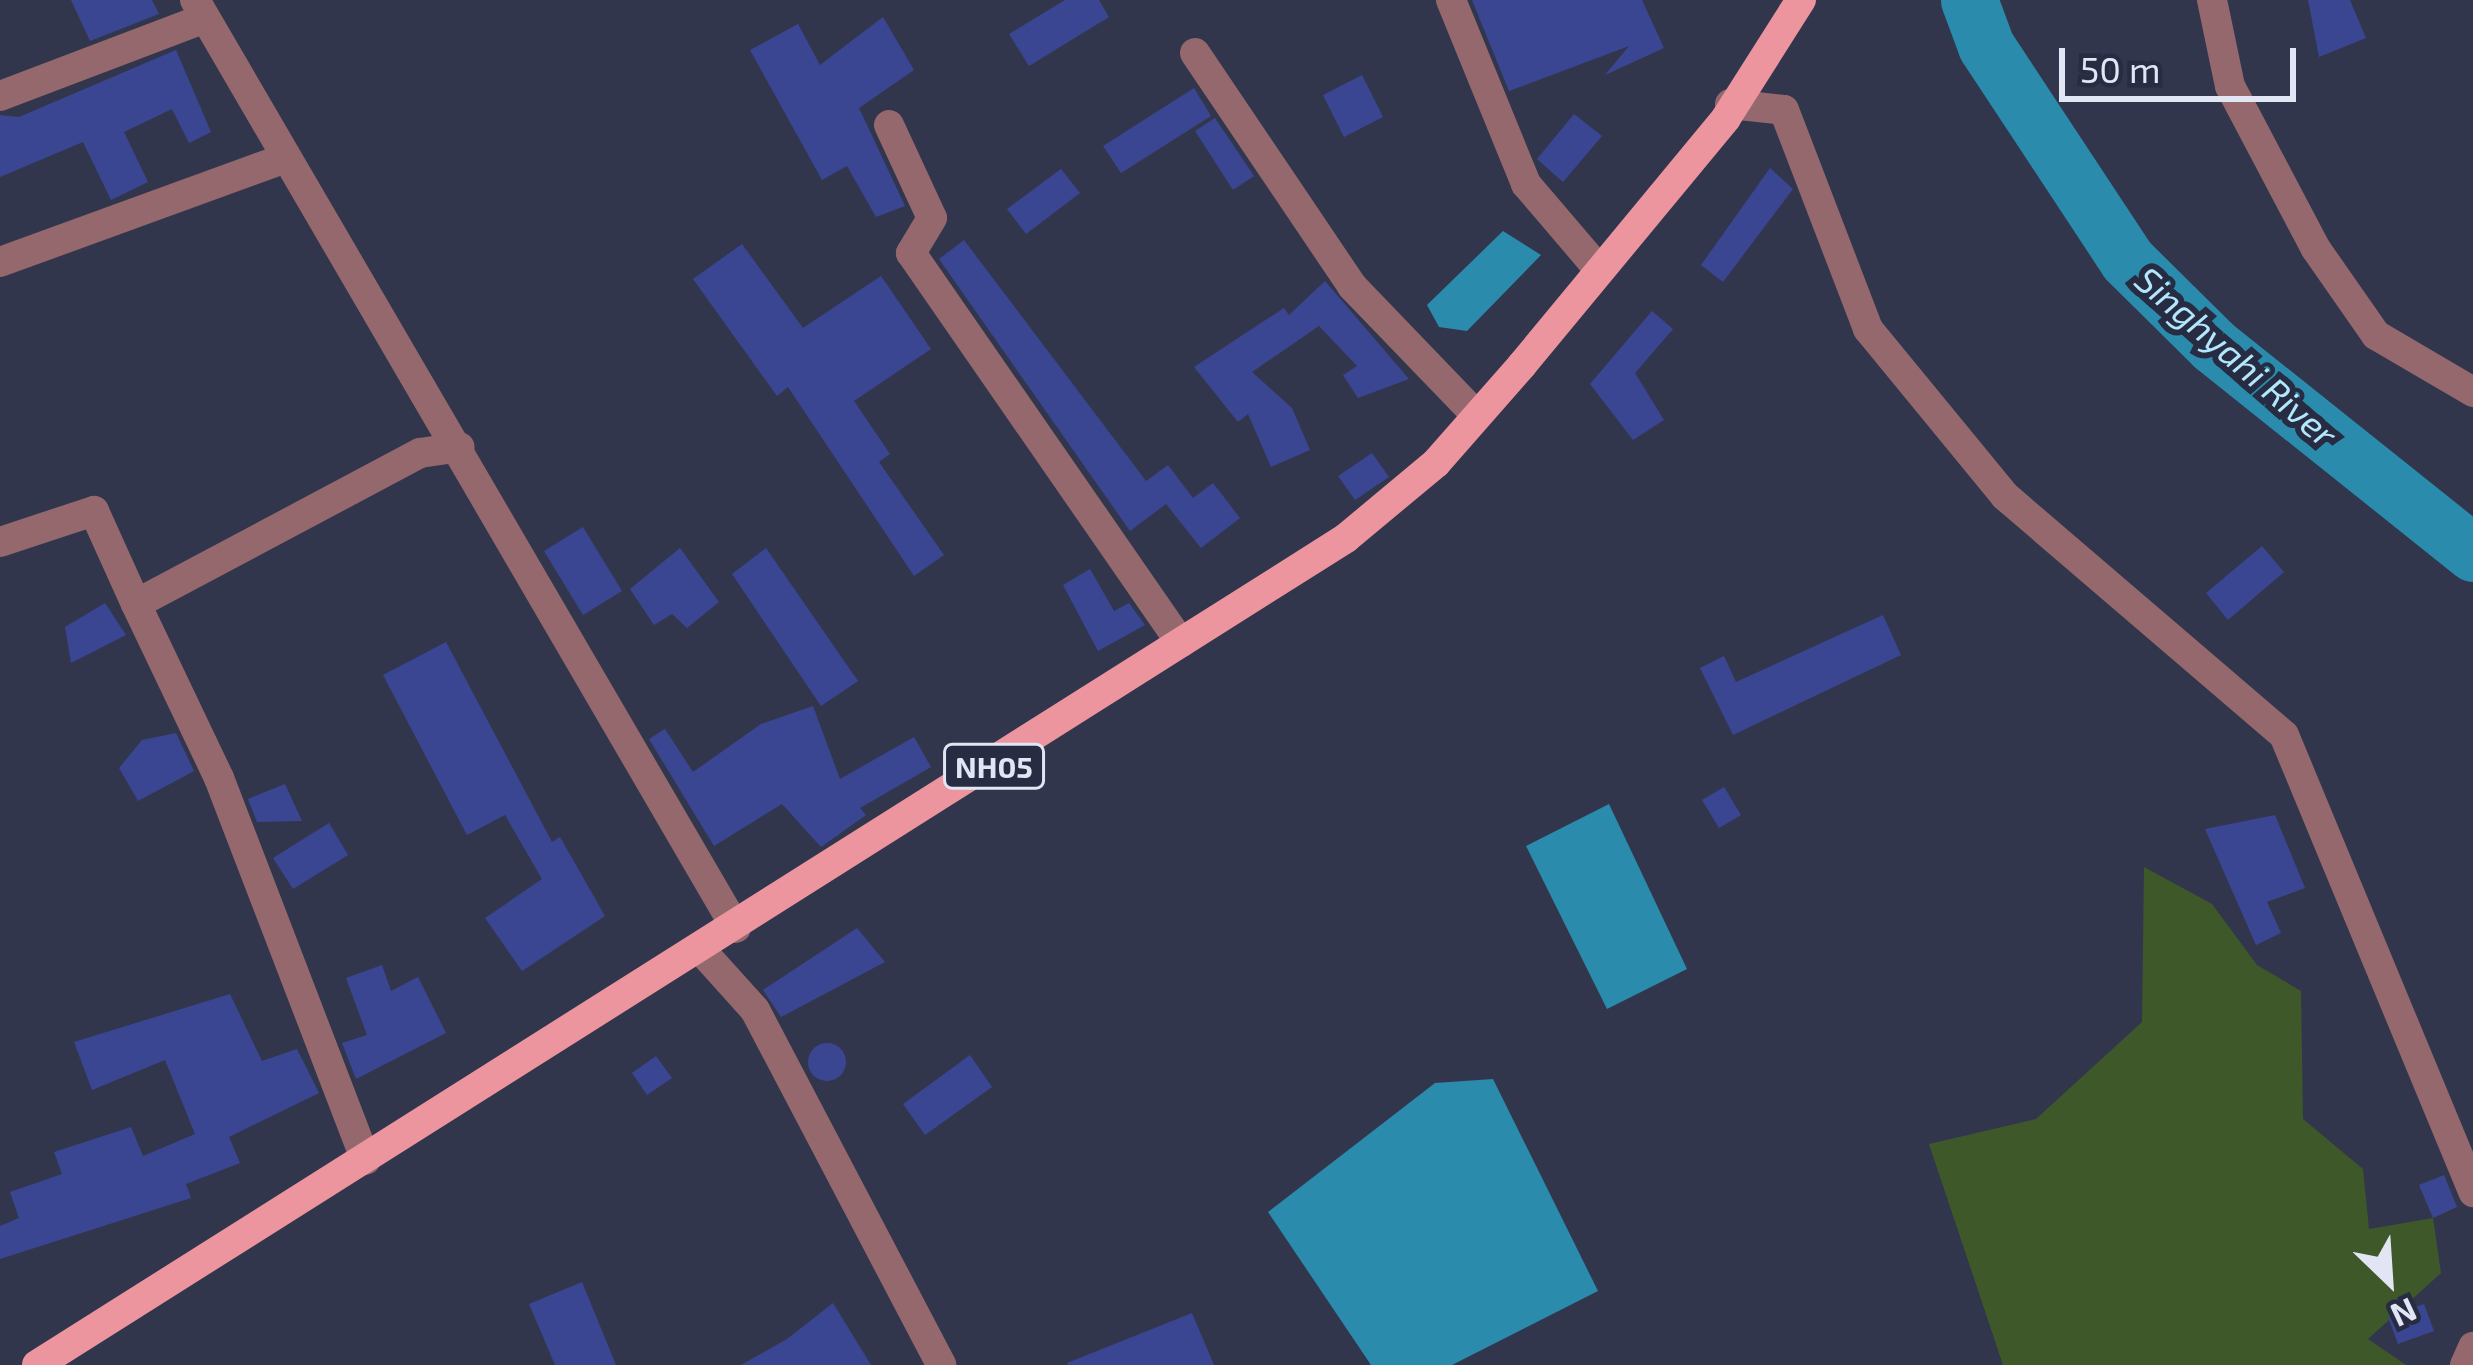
<!DOCTYPE html>
<style>
body{margin:0}
#map{position:relative;width:2473px;height:1365px;overflow:hidden;background:#31364d;font-family:"Exo 2",sans-serif}
div>[style]{position:absolute}
.green>*{inset:0;background:#3e582a}
.water>*{inset:0;background:#2a8bac}
.river>*{height:57px;margin:-28.5px;padding:0 28.5px;transform-origin:28.5px;border-radius:28.5px;background:#2a8bac}
.building>*{inset:0;background:#3b4693}
.round{border-radius:50%}
.minor>*{height:30px;margin:-15px;padding:0 15px;transform-origin:15px;border-radius:15px;background:#94686c}
.major>*{height:30px;margin:-15px;padding:0 15px;transform-origin:15px;border-radius:15px;background:#ed959e}
span{translate:-50% -50%;white-space:nowrap;text-align:center;line-height:1.15;-webkit-text-stroke:12px #272c42;paint-order:stroke}
.shield-label span{padding:3px 9px;background:#272c42;border:3px solid;border-radius:9px;-webkit-text-stroke-width:0}
.shield-label{font-size:30px;color:#e2e6f4;font-weight:700}
.water-label{font-size:36px;color:#b2e7fd;font-style:italic}
.north{position:absolute;left:2329px;top:1221px;width:120px;height:120px;-webkit-text-stroke:9px #272c42;paint-order:stroke;rotate:155deg;font-size:33px;font-weight:700;line-height:48px;text-align:center;color:#e2e6f4}
.north::after{content:'';display:block;margin:auto;width:42px;height:54px;background:#e2e6f4;clip-path:polygon(50% 0,100% 100%,50% 72%,0 100%)}
.scale{position:absolute;left:2059px;top:48px;width:237px;height:54px;box-sizing:border-box;border:6px solid #e2e6f4;border-top:0;padding-left:15px;font-size:36px;line-height:42px;white-space:nowrap;color:#e2e6f4;-webkit-text-stroke:9px #272c42;paint-order:stroke}
</style>
<div id="map">
<div class="green">
<div style="clip-path:polygon(2144px 867px,2212px 904px,2257px 965px,2301px 991px,2303px 1119px,2363px 1169px,2369px 1229px,2433px 1218px,2441px 1273px,2368px 1339px,2406px 1365px,2003px 1365px,1929px 1144px,2036px 1119px,2142px 1022px)"></div>
</div>
<div class="water">
<div style="clip-path:polygon(1503px 231px,1541px 255px,1467px 331px,1439px 327px,1427px 305px)"></div>
<div style="clip-path:polygon(1609px 804px,1687px 969px,1607px 1009px,1526px 846px)"></div>
<div style="clip-path:polygon(1493px 1079px,1598px 1291px,1452px 1365px,1371px 1365px,1268px 1212px,1435px 1083px)"></div>
</div>
<div class="river">
<div style="left:1969px;top:0;width:49px;rotate:69.7deg"></div>
<div style="left:1986px;top:46px;width:256px;rotate:56.6deg"></div>
<div style="left:2127px;top:260px;width:122px;rotate:44.7deg"></div>
<div style="left:2214px;top:346px;width:332px;rotate:38.6deg"></div>
</div>
<div class="building">
<div style="clip-path:polygon(71px 0,152px 0,159px 14px,90px 41px)"></div>
<div style="clip-path:polygon(1065px 0,1099px 0,1109px 17px,1029px 66px,1009px 34px)"></div>
<div style="clip-path:polygon(1472px 0,1642px 0,1664px 48px,1605px 75px,1629px 46px,1509px 91px)"></div>
<div style="clip-path:polygon(2308px 0,2350px 0,2366px 38px,2319px 57px)"></div>
<div style="clip-path:polygon(883px 17px,914px 70px,859px 108px,905px 206px,876px 217px,847px 166px,822px 180px,750px 50px,798px 24px,820px 65px)"></div>
<div style="clip-path:polygon(176px 50px,211px 132px,189px 143px,172px 109px,124px 132px,148px 182px,111px 200px,83px 142px,0 177px,0 115px,19px 117px)"></div>
<div style="clip-path:polygon(1362px 75px,1383px 117px,1344px 137px,1323px 95px)"></div>
<div style="clip-path:polygon(1194px 88px,1211px 116px,1121px 173px,1103px 146px)"></div>
<div style="clip-path:polygon(1574px 114px,1602px 136px,1563px 182px,1537px 159px)"></div>
<div style="clip-path:polygon(1215px 118px,1254px 176px,1233px 190px,1195px 131px)"></div>
<div style="clip-path:polygon(1770px 168px,1793px 189px,1723px 282px,1701px 265px)"></div>
<div style="clip-path:polygon(1061px 169px,1080px 193px,1026px 234px,1007px 209px)"></div>
<div style="clip-path:polygon(964px 240px,1146px 481px,1168px 465px,1193px 498px,1213px 483px,1240px 518px,1201px 548px,1166px 504px,1130px 531px,939px 259px)"></div>
<div style="clip-path:polygon(742px 244px,803px 328px,881px 276px,931px 349px,854px 401px,890px 454px,879px 462px,944px 555px,914px 576px,788px 387px,777px 396px,693px 279px)"></div>
<div style="clip-path:polygon(1325px 281px,1409px 379px,1358px 398px,1343px 375px,1357px 366px,1319px 326px,1252px 372px,1292px 408px,1310px 450px,1271px 467px,1248px 414px,1238px 422px,1194px 367px,1284px 308px,1289px 315px)"></div>
<div style="clip-path:polygon(1652px 311px,1673px 329px,1635px 373px,1664px 420px,1633px 440px,1590px 384px)"></div>
<div style="clip-path:polygon(1372px 453px,1389px 477px,1355px 500px,1338px 476px)"></div>
<div style="clip-path:polygon(583px 527px,622px 591px,583px 615px,544px 551px)"></div>
<div style="clip-path:polygon(2262px 546px,2284px 572px,2228px 620px,2206px 593px)"></div>
<div style="clip-path:polygon(680px 548px,719px 602px,687px 628px,672px 614px,654px 625px,630px 589px)"></div>
<div style="clip-path:polygon(766px 548px,858px 681px,821px 706px,732px 574px)"></div>
<div style="clip-path:polygon(1090px 569px,1114px 611px,1129px 603px,1145px 625px,1098px 651px,1063px 585px)"></div>
<div style="clip-path:polygon(105px 603px,126px 635px,71px 663px,65px 627px)"></div>
<div style="clip-path:polygon(1883px 615px,1901px 655px,1733px 735px,1700px 668px,1724px 656px,1736px 682px)"></div>
<div style="clip-path:polygon(446px 642px,552px 842px,560px 837px,605px 916px,522px 971px,485px 918px,542px 879px,505px 815px,467px 835px,383px 675px)"></div>
<div style="clip-path:polygon(813px 706px,840px 779px,914px 737px,931px 767px,860px 808px,866px 815px,821px 847px,782px 804px,714px 846px,649px 739px,665px 729px,693px 772px,761px 724px)"></div>
<div style="clip-path:polygon(176px 733px,194px 771px,138px 801px,119px 768px,142px 740px)"></div>
<div style="clip-path:polygon(285px 784px,302px 821px,257px 822px,248px 799px)"></div>
<div style="clip-path:polygon(1724px 787px,1741px 815px,1719px 828px,1702px 800px)"></div>
<div style="clip-path:polygon(2275px 815px,2305px 888px,2267px 902px,2281px 933px,2256px 945px,2205px 829px)"></div>
<div style="clip-path:polygon(329px 823px,348px 855px,293px 889px,273px 858px)"></div>
<div style="clip-path:polygon(857px 928px,885px 962px,781px 1017px,763px 990px)"></div>
<div style="clip-path:polygon(382px 965px,391px 991px,418px 977px,446px 1033px,356px 1079px,342px 1043px,367px 1035px,346px 978px)"></div>
<div style="clip-path:polygon(230px 994px,262px 1061px,297px 1049px,319px 1093px,229px 1137px,240px 1163px,186px 1184px,191px 1198px,0 1259px,0 1226px,19px 1218px,10px 1192px,62px 1174px,54px 1152px,131px 1127px,143px 1156px,195px 1134px,165px 1060px,92px 1090px,74px 1042px)"></div>
<div class="round" style="left:808px;top:1043px;width:38px;height:38px"></div>
<div style="clip-path:polygon(970px 1055px,992px 1087px,925px 1135px,903px 1104px)"></div>
<div style="clip-path:polygon(656px 1056px,672px 1078px,647px 1095px,632px 1073px)"></div>
<div style="clip-path:polygon(2444px 1175px,2457px 1207px,2433px 1218px,2419px 1185px)"></div>
<div style="clip-path:polygon(582px 1282px,616px 1365px,555px 1365px,529px 1304px)"></div>
<div style="clip-path:polygon(833px 1303px,871px 1365px,741px 1365px,787px 1339px)"></div>
<div style="clip-path:polygon(2424px 1304px,2434px 1331px,2398px 1344px,2388px 1317px)"></div>
<div style="clip-path:polygon(1192px 1313px,1214px 1365px,1068px 1365px,1067px 1363px)"></div>
</div>
<div class="minor">
<div style="left:195px;top:0;width:1074px;rotate:59.76deg"></div>
<div style="left:1451px;top:0;width:199px;rotate:67.8deg"></div>
<div style="left:1526px;top:184px;width:109px;rotate:49.5deg"></div>
<div style="left:2212px;top:0;width:88px;rotate:78.2deg"></div>
<div style="left:2230px;top:86px;width:184px;rotate:62.2deg"></div>
<div style="left:2316px;top:249px;width:105px;rotate:55.1deg"></div>
<div style="left:2376px;top:335px;width:113px;rotate:30.4deg"></div>
<div style="left:1195px;top:53px;width:281px;rotate:56deg"></div>
<div style="left:1352px;top:286px;width:180px;rotate:46.1deg"></div>
<div style="left:0;top:96px;width:219px;rotate:-20.8deg"></div>
<div style="left:1730px;top:104px;width:54px;rotate:6.3deg"></div>
<div style="left:1784px;top:110px;width:235px;rotate:69deg"></div>
<div style="left:1868px;top:329px;width:216px;rotate:50.6deg"></div>
<div style="left:2005px;top:496px;width:367px;rotate:40.6deg"></div>
<div style="left:2284px;top:735px;width:495px;rotate:67.5deg"></div>
<div style="left:889px;top:125px;width:102px;rotate:65.2deg"></div>
<div style="left:932px;top:218px;width:41px;rotate:121deg"></div>
<div style="left:911px;top:253px;width:474px;rotate:55.3deg"></div>
<div style="left:0;top:262px;width:303px;rotate:-20deg"></div>
<div style="left:0;top:542px;width:99px;rotate:-18.3deg"></div>
<div style="left:94px;top:511px;width:102px;rotate:65.7deg"></div>
<div style="left:136px;top:604px;width:322px;rotate:-28deg"></div>
<div style="left:420px;top:453px;width:40px;rotate:-8.5deg"></div>
<div style="left:136px;top:604px;width:193px;rotate:64.5deg"></div>
<div style="left:219px;top:778px;width:409px;rotate:69deg"></div>
<div style="left:701px;top:950px;width:81px;rotate:48deg"></div>
<div style="left:755px;top:1010px;width:401px;rotate:62.3deg"></div>
<div style="left:2465px;top:1365px;width:20px;rotate:-66deg"></div>
</div>
<div class="major">
<div style="left:37px;top:1365px;width:1548px;rotate:-32.28deg"></div>
<div style="left:1346px;top:538px;width:117px;rotate:-39.8deg"></div>
<div style="left:1436px;top:463px;width:130px;rotate:-48.7deg"></div>
<div style="left:1522px;top:365px;width:320px;rotate:-50.4deg"></div>
<div style="left:1726px;top:118px;width:140px;rotate:-57.6deg"></div>
</div>
<div class="shield-label">
<span style="left:994px;top:766px">NH05</span>
</div>
<div class="water-label">
<span style="left:2237px;top:356px;rotate:41deg">Singhyahi River</span>
</div>
<div class="north">N</div>
<div class="scale">50 m</div>
</div>
